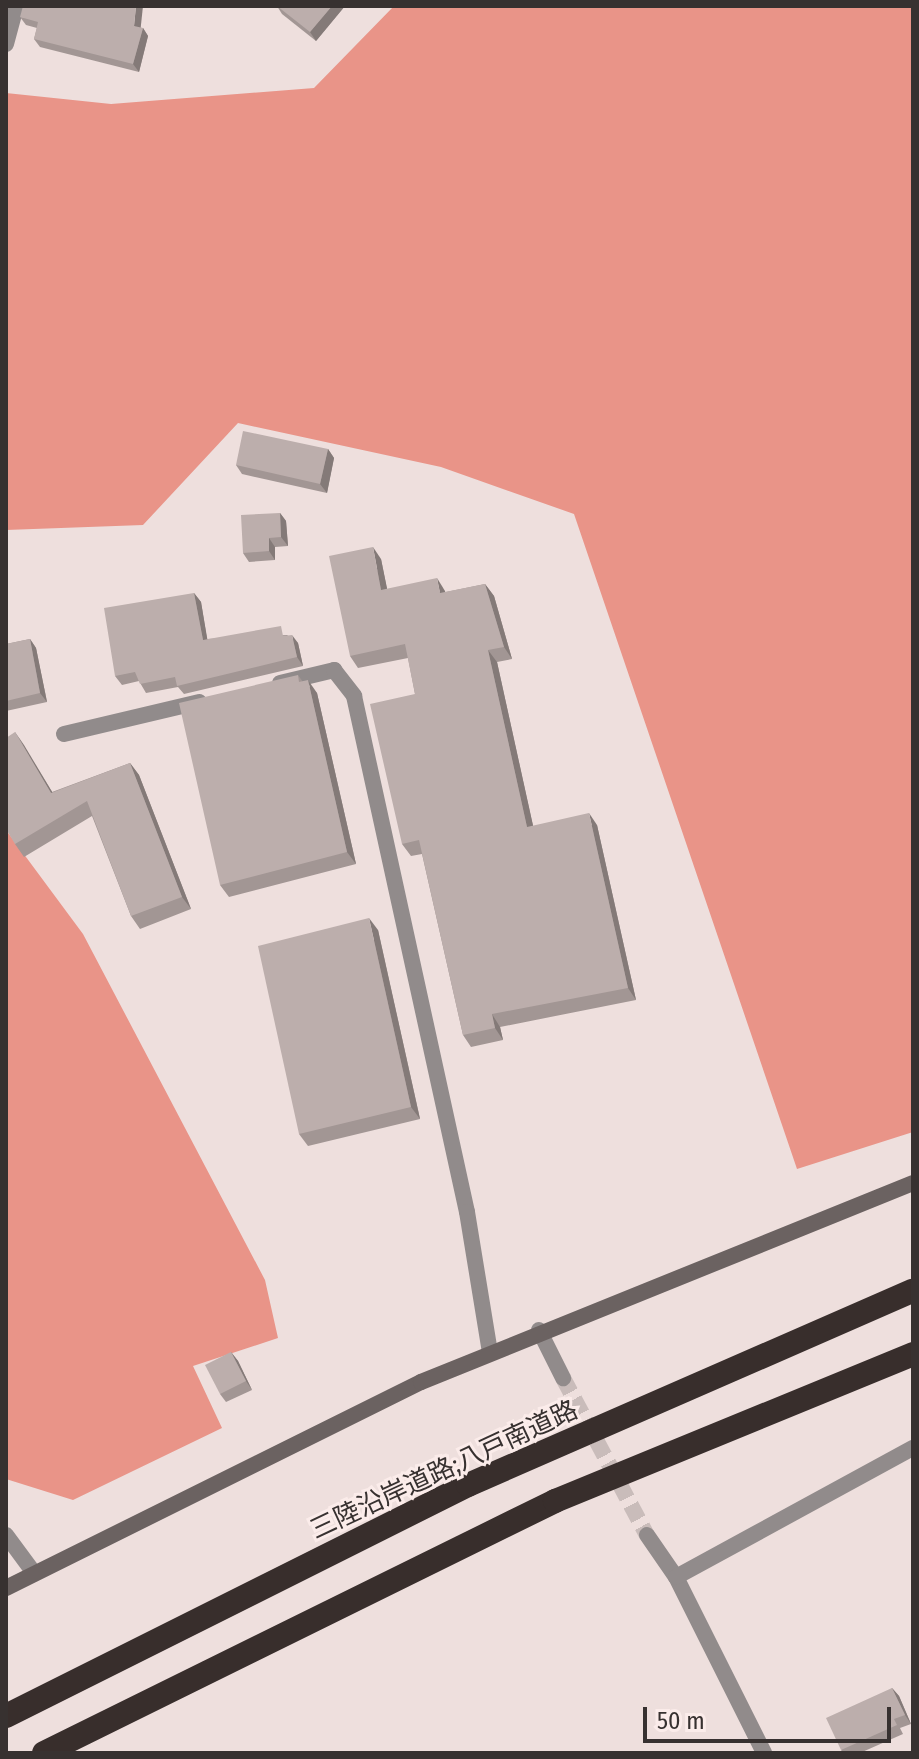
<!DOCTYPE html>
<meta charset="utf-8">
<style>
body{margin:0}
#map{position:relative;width:919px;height:1759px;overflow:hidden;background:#eedfdd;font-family:"Fira Sans Condensed","Noto Sans JP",sans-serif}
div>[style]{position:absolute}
.forest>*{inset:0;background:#e99488}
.street-tunnel>*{height:16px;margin-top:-8px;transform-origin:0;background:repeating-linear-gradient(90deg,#c9bcba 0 16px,transparent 0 24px)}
.lane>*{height:16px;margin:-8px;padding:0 8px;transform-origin:8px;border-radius:8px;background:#918b8b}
.street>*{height:16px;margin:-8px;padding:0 8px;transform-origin:8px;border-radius:8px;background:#918b8b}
.secondary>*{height:16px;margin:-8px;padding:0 8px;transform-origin:8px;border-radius:8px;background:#6b6261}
.highway>*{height:24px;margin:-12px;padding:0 12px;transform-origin:12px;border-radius:12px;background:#382e2c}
.wall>*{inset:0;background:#a29694}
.shaded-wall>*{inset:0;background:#847a78}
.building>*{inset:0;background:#bcaeac}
span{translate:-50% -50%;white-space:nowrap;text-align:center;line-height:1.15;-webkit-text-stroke:6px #fbecea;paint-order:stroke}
.street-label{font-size:26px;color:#373130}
.frame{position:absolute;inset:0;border:8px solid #373130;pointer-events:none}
.scale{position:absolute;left:643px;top:1707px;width:248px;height:36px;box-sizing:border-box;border:4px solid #373130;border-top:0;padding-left:10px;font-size:24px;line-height:28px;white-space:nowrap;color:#373130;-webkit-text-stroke:6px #fbecea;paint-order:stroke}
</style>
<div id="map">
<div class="forest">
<div style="clip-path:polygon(394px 6px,913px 6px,913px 1132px,797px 1169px,574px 514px,441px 467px,238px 423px,143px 525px,6px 530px,6px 93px,111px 104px,314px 88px)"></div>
<div style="clip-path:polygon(6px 830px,83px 934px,265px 1280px,278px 1338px,193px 1366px,222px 1428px,73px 1500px,6px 1479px)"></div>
</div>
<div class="street-tunnel">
<div style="left:563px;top:1378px;width:178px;rotate:61.9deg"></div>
</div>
<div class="lane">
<div style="left:280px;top:683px;width:56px;rotate:-13.5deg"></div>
<div style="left:334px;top:670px;width:33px;rotate:52deg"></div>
<div style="left:354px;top:696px;width:528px;rotate:77.65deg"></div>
<div style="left:467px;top:1212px;width:142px;rotate:80.7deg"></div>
<div style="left:64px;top:734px;width:139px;rotate:-13.3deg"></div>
</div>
<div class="street">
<div style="left:6px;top:44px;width:39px;rotate:-75deg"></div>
<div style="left:539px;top:1330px;width:54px;rotate:63.4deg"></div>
<div style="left:6px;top:1535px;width:47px;rotate:53.6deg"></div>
<div style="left:647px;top:1535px;width:51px;rotate:55.4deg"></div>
<div style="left:676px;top:1577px;width:197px;rotate:63.4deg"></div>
<div style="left:676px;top:1577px;width:270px;rotate:-28.6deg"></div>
</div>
<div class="secondary">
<div style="left:6px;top:1588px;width:463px;rotate:-26.4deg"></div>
<div style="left:421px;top:1382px;width:531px;rotate:-22.02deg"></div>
</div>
<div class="highway">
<div style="left:6px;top:1716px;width:517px;rotate:-26.57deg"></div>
<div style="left:468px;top:1485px;width:485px;rotate:-23.6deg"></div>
<div style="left:44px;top:1753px;width:570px;rotate:-26.25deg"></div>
<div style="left:555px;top:1501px;width:387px;rotate:-22.3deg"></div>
</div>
<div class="wall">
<div style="clip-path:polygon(277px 6px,345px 6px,316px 41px,282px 14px)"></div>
<div style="clip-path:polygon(20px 17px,143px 28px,148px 36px,139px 72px,40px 47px,34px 39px,37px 28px,26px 25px)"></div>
<div style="clip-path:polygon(328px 449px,334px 458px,327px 493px,242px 474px,236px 465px)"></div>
<div style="clip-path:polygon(280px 513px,286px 521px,288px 546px,275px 547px,275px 560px,249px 562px,243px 553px)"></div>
<div style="clip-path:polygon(381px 559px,387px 589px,446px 592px,485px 584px,494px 596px,512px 659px,497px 662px,533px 826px,597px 825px,636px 1000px,500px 1027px,503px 1040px,471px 1047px,463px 1035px,422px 854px,411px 856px,402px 844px,415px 694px,408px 658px,358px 668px,350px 656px)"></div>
<div style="clip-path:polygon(194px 593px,201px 602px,207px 639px,287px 635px,298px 643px,303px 666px,184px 694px,178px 687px,146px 693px,139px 681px,122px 685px,115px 676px)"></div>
<div style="clip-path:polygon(30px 639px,36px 648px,47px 702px,6px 711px,6px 644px)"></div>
<div style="clip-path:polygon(298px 675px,303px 682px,317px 693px,356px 864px,229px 897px,220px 885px)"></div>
<div style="clip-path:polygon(15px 732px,52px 792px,130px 763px,139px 775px,191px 909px,140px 929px,131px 916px,92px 816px,24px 857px,15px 844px)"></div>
<div style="clip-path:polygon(378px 930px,420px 1119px,308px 1146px,299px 1134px)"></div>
<div style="clip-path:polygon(231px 1352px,238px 1361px,252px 1390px,226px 1402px,220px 1394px)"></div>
<div style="clip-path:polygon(892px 1688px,899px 1696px,911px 1724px,900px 1728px,903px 1734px,860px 1753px,843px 1753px,841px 1750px)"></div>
</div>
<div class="shaded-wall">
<div style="clip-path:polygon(136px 6px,143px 6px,140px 34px,134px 26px)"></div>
<div style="clip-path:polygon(332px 6px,345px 6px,316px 41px,310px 32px)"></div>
<div style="clip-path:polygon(143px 28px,148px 36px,139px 72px,133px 64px)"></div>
<div style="clip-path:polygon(328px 449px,334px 458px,327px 493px,320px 484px)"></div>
<div style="clip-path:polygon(280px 513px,286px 521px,288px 546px,281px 537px)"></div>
<div style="clip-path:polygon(269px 538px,275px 547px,275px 560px,269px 551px)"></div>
<div style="clip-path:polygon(373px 547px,381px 559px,390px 603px,381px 590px)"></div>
<div style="clip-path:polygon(437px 578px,445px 591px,448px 605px,440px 593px)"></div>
<div style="clip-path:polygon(485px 584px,494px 596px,512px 659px,504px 647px)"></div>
<div style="clip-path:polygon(194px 593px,201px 602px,209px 649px,203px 640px)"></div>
<div style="clip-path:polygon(292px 635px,298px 643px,303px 666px,297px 657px)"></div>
<div style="clip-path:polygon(30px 639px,36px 648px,47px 702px,40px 693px)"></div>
<div style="clip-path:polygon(488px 650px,497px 662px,536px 839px,527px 827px)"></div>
<div style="clip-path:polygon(308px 680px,317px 693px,356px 864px,347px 852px)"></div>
<div style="clip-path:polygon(15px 732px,24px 745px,60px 805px,51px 793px)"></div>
<div style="clip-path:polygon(130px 763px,139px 775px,191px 909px,182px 897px)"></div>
<div style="clip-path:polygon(589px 813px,597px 825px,636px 1000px,628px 988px)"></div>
<div style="clip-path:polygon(369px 918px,378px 930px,420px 1119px,411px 1107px)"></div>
<div style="clip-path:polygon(492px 1014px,500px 1027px,503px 1040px,495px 1028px)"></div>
<div style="clip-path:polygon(231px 1352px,238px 1361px,252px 1390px,246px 1381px)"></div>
<div style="clip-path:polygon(892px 1688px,899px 1696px,911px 1724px,905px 1715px)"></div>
</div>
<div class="building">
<div style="clip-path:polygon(23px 6px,136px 6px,134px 26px,143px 28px,133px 64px,34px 39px,38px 22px,20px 17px)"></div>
<div style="clip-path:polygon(277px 6px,332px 6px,310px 32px)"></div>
<div style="clip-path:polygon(243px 431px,328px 449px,320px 484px,236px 465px)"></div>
<div style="clip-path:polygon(280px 513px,281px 537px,269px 538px,269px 551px,243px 553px,241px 515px)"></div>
<div style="clip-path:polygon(373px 547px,381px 590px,437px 578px,440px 593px,485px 584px,504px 647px,488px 650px,527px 827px,589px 813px,628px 988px,492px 1014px,495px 1028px,463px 1035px,419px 840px,402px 844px,370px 704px,415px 694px,405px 644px,350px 656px,329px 556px)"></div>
<div style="clip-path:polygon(194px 593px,203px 640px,281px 626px,283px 636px,292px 635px,297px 657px,177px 686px,175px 677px,140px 684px,135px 672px,115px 676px,104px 608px)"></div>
<div style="clip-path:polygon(30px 639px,40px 693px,6px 701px,6px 644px)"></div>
<div style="clip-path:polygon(298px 675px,299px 682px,308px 680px,347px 852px,220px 885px,179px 703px)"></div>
<div style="clip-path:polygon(15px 732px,51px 793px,130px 763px,182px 897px,131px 916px,87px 801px,15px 844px,6px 829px,6px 738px)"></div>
<div style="clip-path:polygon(369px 918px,411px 1107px,299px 1134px,258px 946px)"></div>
<div style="clip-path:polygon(231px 1352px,246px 1381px,220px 1394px,205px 1365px)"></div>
<div style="clip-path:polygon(892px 1688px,905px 1715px,894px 1719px,897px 1725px,841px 1750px,826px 1718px)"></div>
</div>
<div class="street-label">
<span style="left:444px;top:1470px;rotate:-25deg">三陸沿岸道路;八戸南道路</span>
</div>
<div class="frame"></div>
<div class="scale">50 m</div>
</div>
